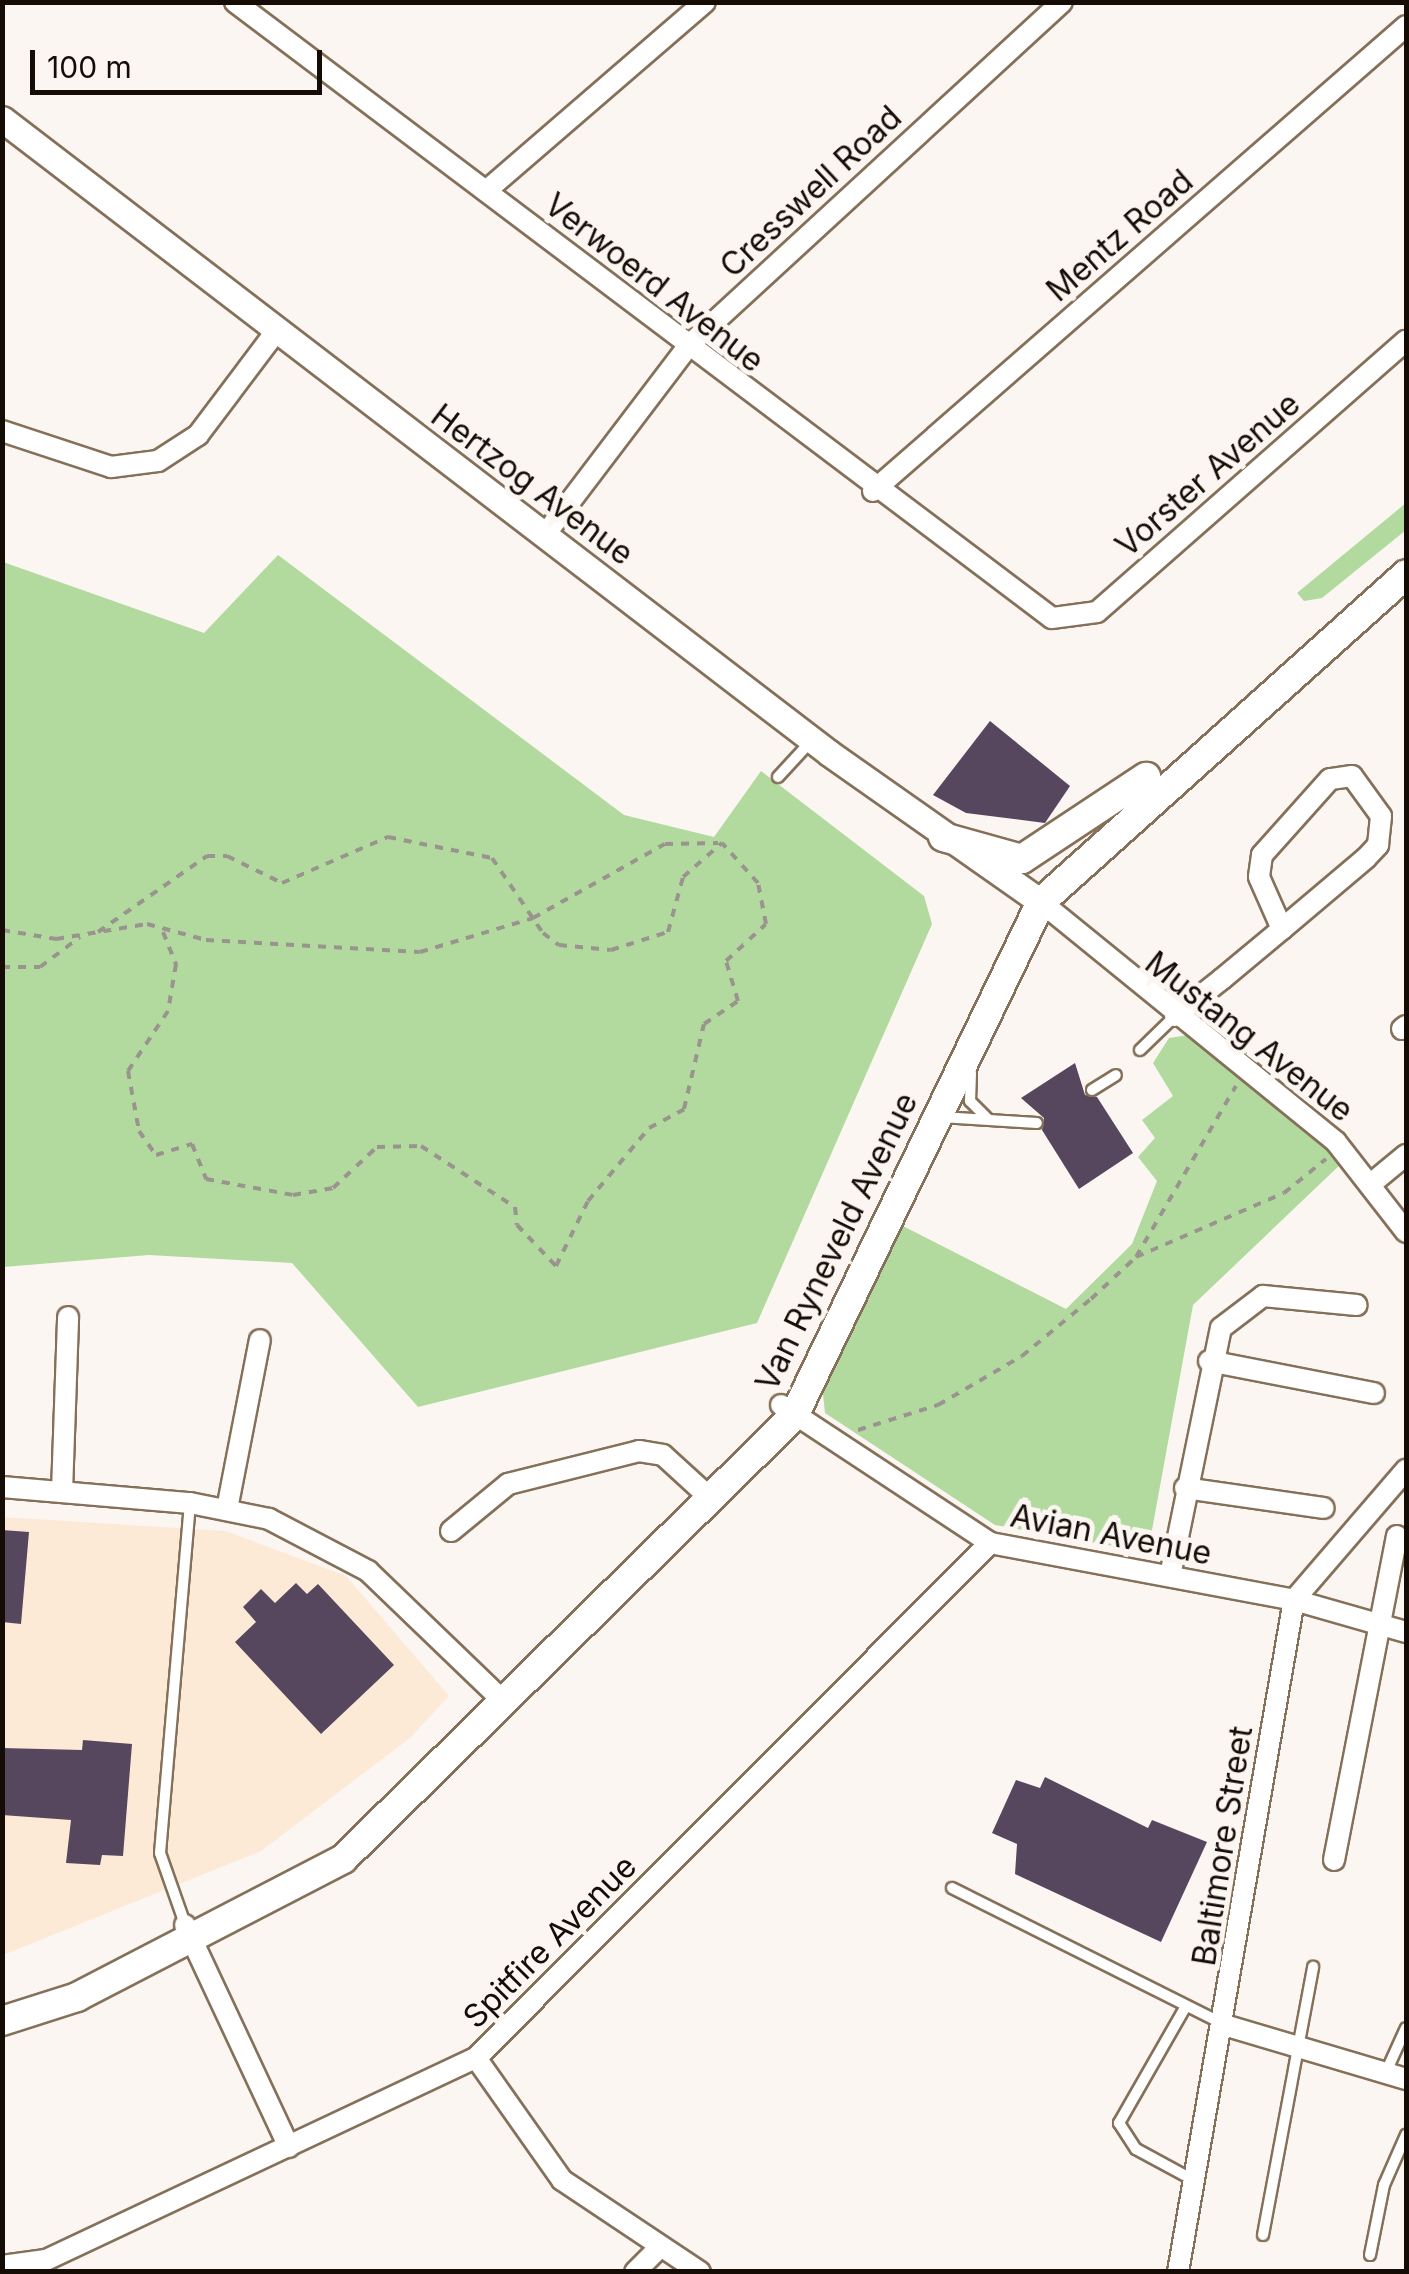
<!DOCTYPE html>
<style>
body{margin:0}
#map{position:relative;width:1409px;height:2274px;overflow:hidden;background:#fbf6f1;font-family:Inter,sans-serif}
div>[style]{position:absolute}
.built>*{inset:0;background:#fcead7}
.green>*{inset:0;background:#b2d99e}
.building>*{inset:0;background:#56465e}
.path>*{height:4px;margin-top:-2px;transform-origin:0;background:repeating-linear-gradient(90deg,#9a948e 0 8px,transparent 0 16px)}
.roads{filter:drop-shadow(2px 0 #857059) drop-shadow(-2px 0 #857059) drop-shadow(0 2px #857059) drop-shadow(0 -2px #857059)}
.service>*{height:10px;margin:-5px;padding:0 5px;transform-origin:5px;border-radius:5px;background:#fff}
.minor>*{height:20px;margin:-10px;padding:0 10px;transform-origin:10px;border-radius:10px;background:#fff}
.tertiary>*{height:25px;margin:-12.5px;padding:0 12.5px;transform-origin:12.5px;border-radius:12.5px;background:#fff}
.secondary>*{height:28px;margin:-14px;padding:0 14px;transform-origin:14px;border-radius:14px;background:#fff}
span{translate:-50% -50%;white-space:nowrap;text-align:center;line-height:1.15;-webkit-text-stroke:10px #fbf6f1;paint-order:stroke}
.street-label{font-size:32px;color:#150d05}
.frame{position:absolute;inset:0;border:5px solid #150d05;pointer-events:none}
.scale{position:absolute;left:30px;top:50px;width:292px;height:45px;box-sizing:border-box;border:5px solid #150d05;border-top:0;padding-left:12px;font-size:30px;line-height:35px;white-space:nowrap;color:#150d05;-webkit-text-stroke:8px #fbf6f1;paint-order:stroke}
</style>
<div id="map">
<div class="built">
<div style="clip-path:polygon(2px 1517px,226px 1531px,346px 1576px,449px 1696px,410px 1738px,261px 1851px,3px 1955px)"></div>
</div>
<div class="green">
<div style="clip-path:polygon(1406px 503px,1406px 530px,1322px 598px,1304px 601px,1297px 593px)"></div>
<div style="clip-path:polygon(278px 555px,624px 815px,714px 837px,761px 771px,924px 896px,932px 924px,757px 1323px,418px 1407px,292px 1263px,149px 1255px,3px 1267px,3px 562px,204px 633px)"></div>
<div style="clip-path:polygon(1201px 1033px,1342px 1148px,1343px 1162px,1193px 1305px,1148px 1552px,995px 1525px,825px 1413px,821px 1375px,897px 1223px,1066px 1309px,1132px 1244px,1157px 1181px,1138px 1157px,1155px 1138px,1142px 1120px,1173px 1096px,1153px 1063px,1169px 1038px)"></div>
</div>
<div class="building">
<div style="clip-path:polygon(990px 721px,1070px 786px,1045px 823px,966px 813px,933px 795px)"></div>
<div style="clip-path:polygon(1075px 1063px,1085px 1095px,1097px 1097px,1133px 1153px,1079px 1189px,1042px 1130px,1044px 1118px,1021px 1098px)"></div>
<div style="clip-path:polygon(2px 1530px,29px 1532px,21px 1624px,2px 1622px)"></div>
<div style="clip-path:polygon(296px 1583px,307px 1594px,318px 1584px,394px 1665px,321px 1734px,235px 1642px,256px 1622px,243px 1607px,261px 1589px,275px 1603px)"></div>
<div style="clip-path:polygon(83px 1740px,132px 1744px,123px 1856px,102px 1855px,100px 1865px,66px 1863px,71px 1820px,2px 1815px,2px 1748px,82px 1750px)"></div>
<div style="clip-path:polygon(1045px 1777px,1148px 1828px,1152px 1820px,1207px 1842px,1161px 1942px,1015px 1874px,1017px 1844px,992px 1833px,1016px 1780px,1040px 1788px)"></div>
</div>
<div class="path">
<div style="left:2px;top:930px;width:55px;rotate:9.5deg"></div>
<div style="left:56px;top:939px;width:92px;rotate:-9.4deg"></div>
<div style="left:147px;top:924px;width:61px;rotate:15.2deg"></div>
<div style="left:206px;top:940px;width:214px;rotate:3.2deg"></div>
<div style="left:420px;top:952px;width:118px;rotate:-16.7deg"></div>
<div style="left:533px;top:918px;width:151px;rotate:-29.3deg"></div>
<div style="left:665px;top:844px;width:53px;rotate:-1.1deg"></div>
<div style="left:98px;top:932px;width:133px;rotate:-34.9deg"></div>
<div style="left:207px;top:856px;width:20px"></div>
<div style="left:227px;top:856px;width:61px;rotate:26.1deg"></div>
<div style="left:282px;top:883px;width:116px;rotate:-23.5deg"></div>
<div style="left:388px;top:837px;width:106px;rotate:11.4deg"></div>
<div style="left:492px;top:858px;width:91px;rotate:55.8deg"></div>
<div style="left:543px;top:933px;width:20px;rotate:37deg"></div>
<div style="left:559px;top:945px;width:52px;rotate:5.5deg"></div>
<div style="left:611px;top:950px;width:60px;rotate:-17.5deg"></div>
<div style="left:668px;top:932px;width:57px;rotate:-74.7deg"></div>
<div style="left:683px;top:877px;width:52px;rotate:-41.1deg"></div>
<div style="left:163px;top:932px;width:35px;rotate:68deg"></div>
<div style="left:176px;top:964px;width:48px;rotate:99.7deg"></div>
<div style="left:168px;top:1011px;width:72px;rotate:123.7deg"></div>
<div style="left:128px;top:1071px;width:61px;rotate:79.6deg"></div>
<div style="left:139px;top:1131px;width:29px;rotate:55deg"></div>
<div style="left:156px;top:1155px;width:38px;rotate:-17deg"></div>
<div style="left:192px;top:1144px;width:38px;rotate:68deg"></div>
<div style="left:206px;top:1179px;width:88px;rotate:10.4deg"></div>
<div style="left:293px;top:1195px;width:41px;rotate:-9.9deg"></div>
<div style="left:333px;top:1188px;width:60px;rotate:-43deg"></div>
<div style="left:377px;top:1147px;width:44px;rotate:-1.3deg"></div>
<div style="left:421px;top:1146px;width:112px;rotate:33deg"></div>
<div style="left:515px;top:1207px;width:18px;rotate:84deg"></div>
<div style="left:517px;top:1225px;width:57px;rotate:46.4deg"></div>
<div style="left:556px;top:1266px;width:72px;rotate:-63.8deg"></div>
<div style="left:588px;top:1201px;width:95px;rotate:-50.1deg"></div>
<div style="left:649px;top:1128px;width:40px;rotate:-28deg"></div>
<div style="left:684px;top:1109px;width:87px;rotate:-76.8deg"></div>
<div style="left:704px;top:1024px;width:41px;rotate:-34.1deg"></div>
<div style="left:738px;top:1001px;width:42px;rotate:-106.7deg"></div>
<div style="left:726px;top:961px;width:54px;rotate:-42.8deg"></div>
<div style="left:766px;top:924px;width:42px;rotate:-101deg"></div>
<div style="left:758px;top:883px;width:54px;rotate:-132deg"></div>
<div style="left:2px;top:967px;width:38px"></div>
<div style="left:40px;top:967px;width:50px;rotate:-36.9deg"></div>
<div style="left:1136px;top:1257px;width:161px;rotate:-23.4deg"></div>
<div style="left:1284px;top:1193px;width:54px;rotate:-39deg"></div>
<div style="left:858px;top:1430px;width:84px;rotate:-17.4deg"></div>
<div style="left:938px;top:1405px;width:97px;rotate:-30.3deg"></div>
<div style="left:1022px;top:1356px;width:89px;rotate:-39.6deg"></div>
<div style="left:1091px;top:1299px;width:62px;rotate:-43deg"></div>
<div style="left:1136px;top:1257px;width:198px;rotate:-59.7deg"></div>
</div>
<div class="roads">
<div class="service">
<div style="left:778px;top:777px;width:50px;rotate:-47.4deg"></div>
<div style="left:1140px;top:1050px;width:49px;rotate:-44.2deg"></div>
<div style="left:971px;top:1073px;width:28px;rotate:92deg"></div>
<div style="left:970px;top:1101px;width:25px;rotate:45deg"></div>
<div style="left:1092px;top:1090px;width:28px;rotate:-32deg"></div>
<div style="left:941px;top:1117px;width:96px;rotate:3.6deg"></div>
<div style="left:952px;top:1888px;width:303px;rotate:26.6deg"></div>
<div style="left:185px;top:1924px;width:75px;rotate:-109.4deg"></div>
<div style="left:160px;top:1853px;width:351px;rotate:-85.1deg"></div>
<div style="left:1186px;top:2006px;width:135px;rotate:119.8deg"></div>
<div style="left:1119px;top:2123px;width:31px;rotate:57deg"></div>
<div style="left:1136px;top:2149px;width:67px;rotate:28.5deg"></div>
<div style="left:1386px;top:2072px;width:48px;rotate:-65.6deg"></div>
<div style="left:1263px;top:2235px;width:273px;rotate:-79.4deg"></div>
<div style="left:1370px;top:2255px;width:71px;rotate:-78.7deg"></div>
<div style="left:1384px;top:2185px;width:55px;rotate:-66.3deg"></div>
</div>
<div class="minor">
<div style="left:235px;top:2px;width:1023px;rotate:37.02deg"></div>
<div style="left:1052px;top:618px;width:45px;rotate:-7.6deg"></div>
<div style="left:1097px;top:612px;width:411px;rotate:-41.3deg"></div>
<div style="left:486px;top:191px;width:289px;rotate:-40.8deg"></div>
<div style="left:2px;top:431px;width:115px;rotate:18.3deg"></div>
<div style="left:111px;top:467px;width:47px;rotate:-7.3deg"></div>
<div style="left:158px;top:461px;width:48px;rotate:-33deg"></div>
<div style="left:198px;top:435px;width:131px;rotate:-53deg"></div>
<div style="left:873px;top:491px;width:707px;rotate:-41.1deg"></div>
<div style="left:544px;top:536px;width:238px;rotate:-52.8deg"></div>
<div style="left:688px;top:346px;width:508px;rotate:-42.61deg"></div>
<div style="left:1041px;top:902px;width:380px;rotate:39.1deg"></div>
<div style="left:1336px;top:1142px;width:114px;rotate:52.1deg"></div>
<div style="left:1175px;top:1016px;width:60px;rotate:-38.2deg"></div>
<div style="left:1222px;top:979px;width:78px;rotate:-39.8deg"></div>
<div style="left:1282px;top:929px;width:110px;rotate:-40.2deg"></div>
<div style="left:1366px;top:858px;width:18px;rotate:-47deg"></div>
<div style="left:1378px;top:845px;width:29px;rotate:-84deg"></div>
<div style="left:1381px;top:816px;width:49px;rotate:-125.9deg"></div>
<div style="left:1352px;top:776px;width:22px;rotate:172deg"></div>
<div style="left:1330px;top:779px;width:102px;rotate:131.8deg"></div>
<div style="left:1262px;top:855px;width:22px;rotate:98deg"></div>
<div style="left:1259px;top:877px;width:57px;rotate:66.1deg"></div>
<div style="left:1402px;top:1029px;width:5px;rotate:-37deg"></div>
<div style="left:1372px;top:1183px;width:44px;rotate:-39.5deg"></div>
<div style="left:1209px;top:1361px;width:168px;rotate:11deg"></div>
<div style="left:781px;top:1405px;width:250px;rotate:33.4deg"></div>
<div style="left:990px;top:1543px;width:309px;rotate:10.6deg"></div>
<div style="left:1294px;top:1600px;width:116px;rotate:15.9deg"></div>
<div style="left:2px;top:1487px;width:189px;rotate:4.9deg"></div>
<div style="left:190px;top:1503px;width:81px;rotate:11.4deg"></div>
<div style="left:269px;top:1519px;width:112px;rotate:27.7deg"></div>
<div style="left:368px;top:1571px;width:189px;rotate:43.9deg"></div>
<div style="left:1185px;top:1488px;width:140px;rotate:8.2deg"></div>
<div style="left:62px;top:1492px;width:175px;rotate:-88deg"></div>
<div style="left:227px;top:1509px;width:172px;rotate:-79deg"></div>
<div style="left:451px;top:1531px;width:74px;rotate:-39.5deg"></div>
<div style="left:508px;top:1484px;width:135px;rotate:-14.1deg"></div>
<div style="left:639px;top:1451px;width:24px;rotate:9deg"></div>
<div style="left:663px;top:1455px;width:64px;rotate:42.5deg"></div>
<div style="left:1170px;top:1576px;width:253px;rotate:-78.4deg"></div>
<div style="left:1221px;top:1328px;width:53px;rotate:-37.3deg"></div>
<div style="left:1263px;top:1296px;width:94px;rotate:5.5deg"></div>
<div style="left:1334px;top:1860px;width:330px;rotate:-79deg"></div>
<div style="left:185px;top:1925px;width:245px;rotate:64.9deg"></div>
<div style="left:1224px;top:2025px;width:190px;rotate:16.5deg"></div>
<div style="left:476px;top:2058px;width:149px;rotate:54.8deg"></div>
<div style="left:562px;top:2180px;width:166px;rotate:33.7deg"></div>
<div style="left:2px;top:2266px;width:44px;rotate:-7.8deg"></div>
<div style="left:46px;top:2260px;width:475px;rotate:-25.2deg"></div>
<div style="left:476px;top:2058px;width:728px;rotate:-45.06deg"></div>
<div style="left:635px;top:2272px;width:35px;rotate:-45deg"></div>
<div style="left:1178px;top:2272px;width:682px;rotate:-80.21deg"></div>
<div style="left:1294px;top:1600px;width:172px;rotate:-49.3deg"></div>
</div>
<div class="tertiary">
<div style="left:2px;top:119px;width:1042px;rotate:37.47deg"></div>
<div style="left:829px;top:753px;width:259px;rotate:35.1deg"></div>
</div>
<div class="secondary">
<div style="left:943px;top:837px;width:82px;rotate:15.6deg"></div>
<div style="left:1022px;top:859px;width:149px;rotate:-33.5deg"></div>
<div style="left:2px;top:2021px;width:79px;rotate:-17.7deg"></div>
<div style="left:77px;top:1997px;width:300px;rotate:-27.4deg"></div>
<div style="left:343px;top:1859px;width:632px;rotate:-44.49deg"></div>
<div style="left:794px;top:1416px;width:570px;rotate:-64.33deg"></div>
<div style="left:1041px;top:902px;width:491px;rotate:-41.9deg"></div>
</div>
</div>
<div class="street-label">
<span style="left:811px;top:192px;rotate:-43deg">Cresswell Road</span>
<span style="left:1120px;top:236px;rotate:-41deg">Mentz Road</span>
<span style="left:654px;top:283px;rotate:38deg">Verwoerd Avenue</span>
<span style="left:1208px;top:475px;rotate:-41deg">Vorster Avenue</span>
<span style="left:532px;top:485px;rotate:37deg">Hertzog Avenue</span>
<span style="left:1249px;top:1037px;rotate:38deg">Mustang Avenue</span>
<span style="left:837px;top:1242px;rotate:-64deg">Van Ryneveld Avenue</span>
<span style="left:1111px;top:1535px;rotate:11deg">Avian Avenue</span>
<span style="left:1223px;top:1846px;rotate:-81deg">Baltimore Street</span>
<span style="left:550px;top:1942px;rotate:-45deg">Spitfire Avenue</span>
</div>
<div class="frame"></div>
<div class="scale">100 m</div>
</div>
